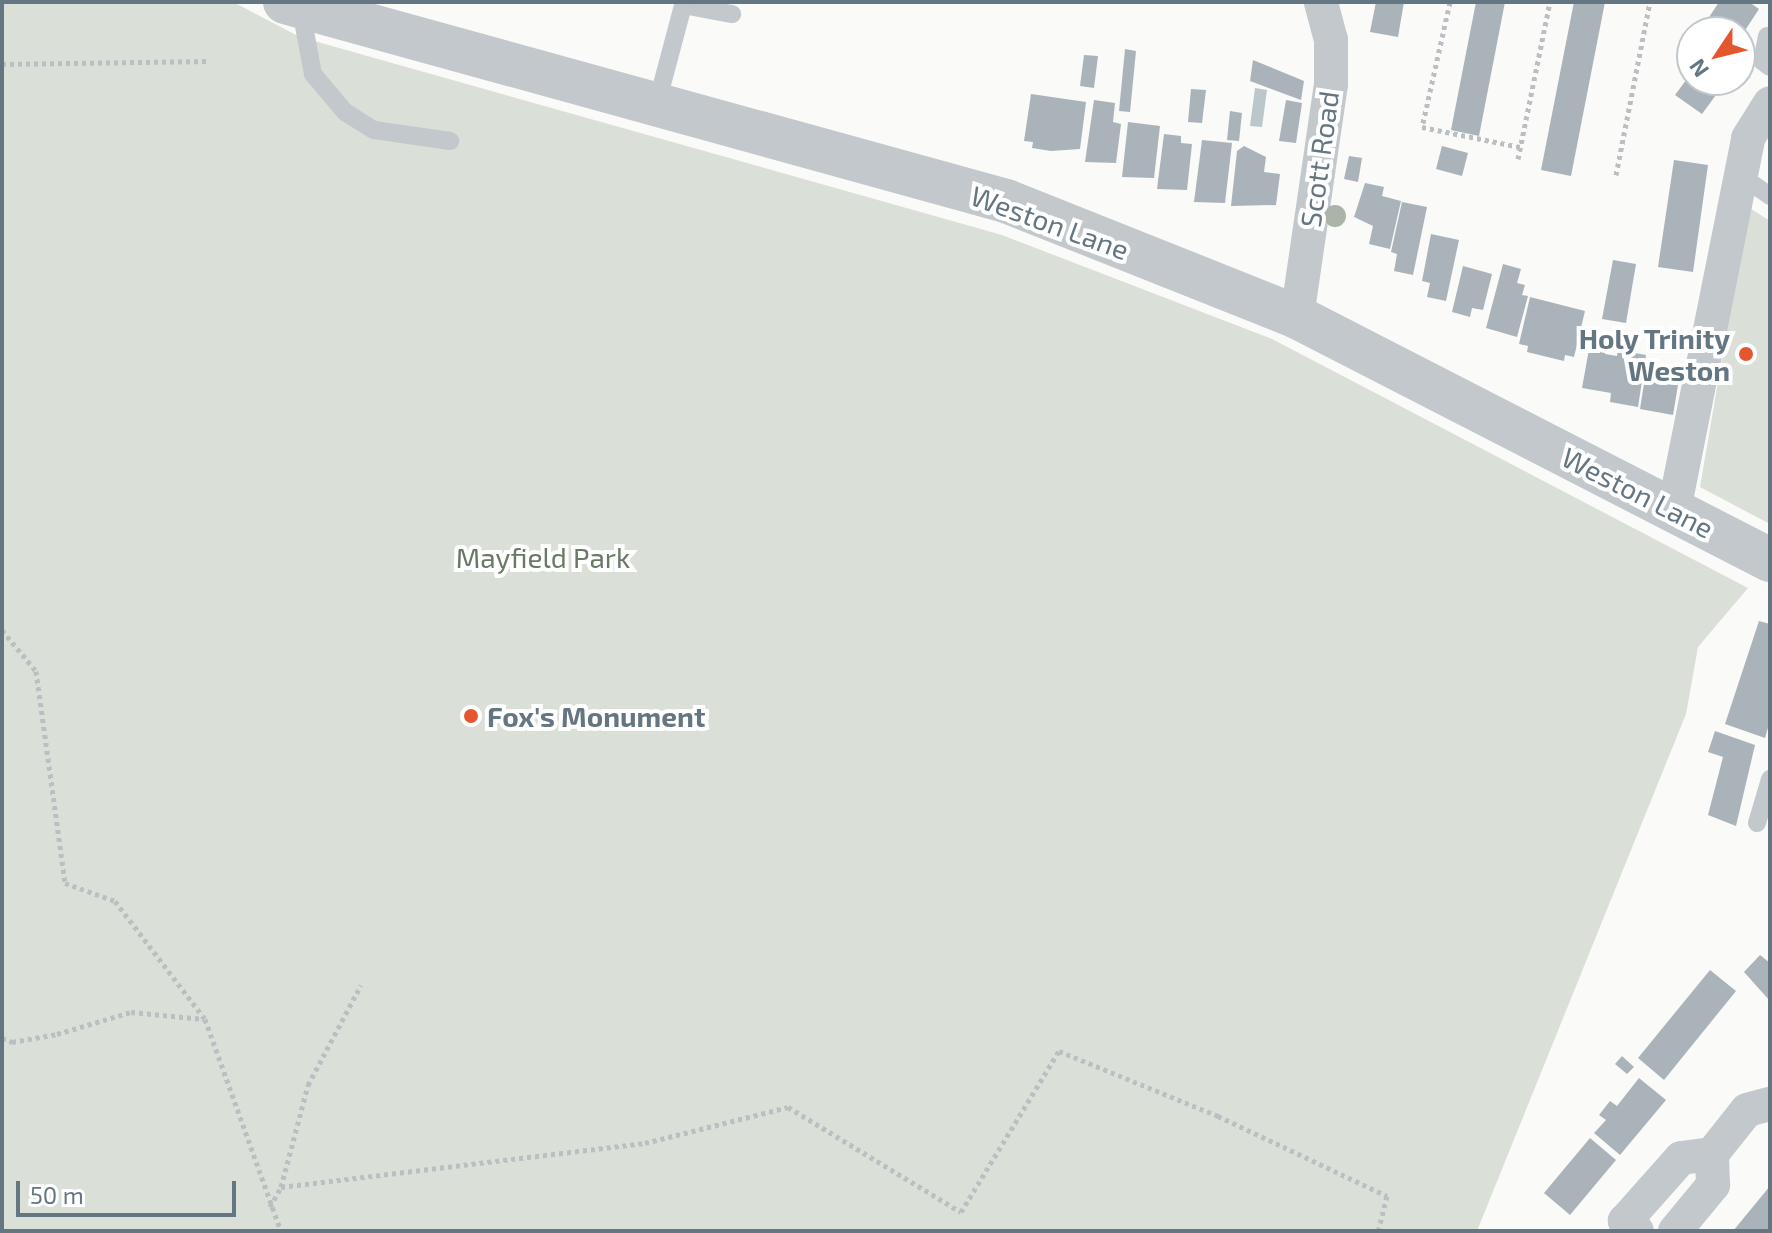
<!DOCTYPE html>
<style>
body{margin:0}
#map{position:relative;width:1772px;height:1233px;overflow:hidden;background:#fafaf8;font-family:"Exo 2",sans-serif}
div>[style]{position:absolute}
.green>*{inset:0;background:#dadfd7}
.water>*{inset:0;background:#bbc7cb}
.building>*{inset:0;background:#aab3b9}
.path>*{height:5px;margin-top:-2.5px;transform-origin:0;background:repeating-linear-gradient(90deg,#bbbfc2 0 4px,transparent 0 8px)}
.service>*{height:18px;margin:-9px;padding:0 9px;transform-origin:9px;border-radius:9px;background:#c3c8cc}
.minor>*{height:34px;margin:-17px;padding:0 17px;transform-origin:17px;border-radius:17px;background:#c3c8cc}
.tertiary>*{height:44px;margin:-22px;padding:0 22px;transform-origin:22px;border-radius:22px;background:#c3c8cc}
.trees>*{width:22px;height:22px;margin:-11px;border-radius:50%;background:#aab4a7}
.dots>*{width:22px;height:22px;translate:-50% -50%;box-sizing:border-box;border:4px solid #fff;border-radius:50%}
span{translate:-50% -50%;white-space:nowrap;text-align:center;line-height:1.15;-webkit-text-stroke:8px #fff;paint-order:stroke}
.street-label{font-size:28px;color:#657683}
.poi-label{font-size:28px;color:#657683;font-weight:700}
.right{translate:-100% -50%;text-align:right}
.left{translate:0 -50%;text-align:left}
.park-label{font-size:28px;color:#687a64}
.frame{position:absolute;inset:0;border:4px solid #657683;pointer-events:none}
.north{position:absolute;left:1676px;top:16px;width:80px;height:80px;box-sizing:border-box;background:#fff;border:2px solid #c1c8cd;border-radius:50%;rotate:235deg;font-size:22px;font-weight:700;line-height:32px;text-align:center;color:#657683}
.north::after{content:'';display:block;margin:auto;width:28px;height:36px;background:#e4572e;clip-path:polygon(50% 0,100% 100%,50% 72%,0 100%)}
.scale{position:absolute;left:16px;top:1181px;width:220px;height:36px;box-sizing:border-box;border:4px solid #657683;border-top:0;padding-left:10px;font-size:24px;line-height:28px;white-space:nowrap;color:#657683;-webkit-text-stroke:6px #fff;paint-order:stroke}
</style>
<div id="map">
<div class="green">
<div style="clip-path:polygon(2px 2px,233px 2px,300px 37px,1002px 235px,1272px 339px,1748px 588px,1698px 647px,1686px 714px,1477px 1231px,2px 1231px)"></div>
<div style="clip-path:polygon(1748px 207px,1770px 221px,1770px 524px,1700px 487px)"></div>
</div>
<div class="water">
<div style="clip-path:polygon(1255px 88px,1267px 90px,1262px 127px,1250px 126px)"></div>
</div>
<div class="building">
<div style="clip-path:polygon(1376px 2px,1404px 2px,1398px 37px,1370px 32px)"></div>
<div style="clip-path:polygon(1476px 2px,1505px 2px,1479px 136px,1451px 130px)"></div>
<div style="clip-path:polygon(1574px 2px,1605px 2px,1571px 176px,1541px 170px)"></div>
<div style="clip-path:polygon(1719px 2px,1749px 2px,1759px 9px,1744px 32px,1736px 26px,1732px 32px,1715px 32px,1704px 25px)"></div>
<div style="clip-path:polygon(1125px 49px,1136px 51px,1130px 112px,1119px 111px)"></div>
<div style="clip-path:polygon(1084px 55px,1098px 56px,1094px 88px,1080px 86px)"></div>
<div style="clip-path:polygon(1253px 60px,1304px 81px,1301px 100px,1250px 81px)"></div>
<div style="clip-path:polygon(1692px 72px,1692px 80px,1727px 80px,1702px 114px,1675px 95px)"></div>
<div style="clip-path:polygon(1191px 89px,1206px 90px,1202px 123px,1188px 122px)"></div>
<div style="clip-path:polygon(1031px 94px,1086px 102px,1080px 149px,1051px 151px,1032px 148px,1033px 142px,1024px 141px)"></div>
<div style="clip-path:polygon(1094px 100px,1115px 103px,1113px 122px,1121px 124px,1116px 163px,1085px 162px)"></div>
<div style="clip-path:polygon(1286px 100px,1302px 103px,1296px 143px,1279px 141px)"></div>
<div style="clip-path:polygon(1230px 111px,1242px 113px,1239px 141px,1227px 140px)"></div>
<div style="clip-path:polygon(1128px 122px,1160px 126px,1154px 178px,1122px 177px)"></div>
<div style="clip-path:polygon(1164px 134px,1181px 136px,1181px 143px,1192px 144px,1187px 190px,1157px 189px)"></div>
<div style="clip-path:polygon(1202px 140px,1232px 143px,1225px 203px,1194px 202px)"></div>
<div style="clip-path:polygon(1244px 146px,1266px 157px,1264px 172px,1280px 174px,1276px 205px,1231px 206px,1237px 151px)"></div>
<div style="clip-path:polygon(1442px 146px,1468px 153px,1462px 176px,1436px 169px)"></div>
<div style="clip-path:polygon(1349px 156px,1362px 158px,1358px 182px,1344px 179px)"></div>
<div style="clip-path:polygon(1674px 160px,1708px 165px,1693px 272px,1658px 267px)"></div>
<div style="clip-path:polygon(1365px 183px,1384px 187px,1382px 196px,1401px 201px,1390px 249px,1369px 244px,1373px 226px,1354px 217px)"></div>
<div style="clip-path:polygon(1402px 202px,1427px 207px,1413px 275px,1394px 271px,1397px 254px,1391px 252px)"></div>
<div style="clip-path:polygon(1431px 234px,1459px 240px,1446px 301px,1427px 297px,1430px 283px,1422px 281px)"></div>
<div style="clip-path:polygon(1613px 260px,1636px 264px,1626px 323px,1602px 319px)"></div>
<div style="clip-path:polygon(1503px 264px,1521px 269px,1517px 283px,1525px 285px,1522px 295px,1528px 296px,1517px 337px,1486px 328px)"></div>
<div style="clip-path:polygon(1463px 266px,1492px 274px,1483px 310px,1472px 308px,1470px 317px,1452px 312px)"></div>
<div style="clip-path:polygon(1530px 297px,1585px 311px,1574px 357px,1565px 355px,1564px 361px,1527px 352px,1528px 346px,1519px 344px)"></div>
<div style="clip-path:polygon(1591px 338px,1607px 341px,1605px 354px,1617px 356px,1618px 350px,1646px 355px,1638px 407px,1610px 402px,1611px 393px,1582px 388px)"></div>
<div style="clip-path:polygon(1646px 371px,1670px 375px,1668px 384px,1678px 385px,1673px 415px,1640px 409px)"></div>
<div style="clip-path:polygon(1759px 621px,1770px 624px,1770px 721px,1765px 738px,1725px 724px)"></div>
<div style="clip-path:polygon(1715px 731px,1755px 745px,1736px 826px,1708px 815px,1723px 757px,1708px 752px)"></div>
<div style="clip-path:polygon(1760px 955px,1770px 963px,1770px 1001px,1744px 972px)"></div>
<div style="clip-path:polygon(1710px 970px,1736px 991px,1664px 1080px,1638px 1058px)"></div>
<div style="clip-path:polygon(1622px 1056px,1634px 1067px,1627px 1074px,1615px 1064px)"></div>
<div style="clip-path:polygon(1639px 1078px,1666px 1100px,1620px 1155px,1594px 1133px,1606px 1120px,1599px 1115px,1610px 1101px,1617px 1106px)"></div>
<div style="clip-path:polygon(1590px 1138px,1616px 1160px,1570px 1215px,1544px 1193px)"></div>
<div style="clip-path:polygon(1770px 1186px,1770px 1231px,1733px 1231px,1747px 1214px)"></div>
</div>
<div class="path">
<div style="left:1450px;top:2px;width:128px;rotate:102.6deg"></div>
<div style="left:1422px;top:127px;width:100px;rotate:11.5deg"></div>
<div style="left:2px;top:64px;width:207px;rotate:-0.8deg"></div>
<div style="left:1518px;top:159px;width:160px;rotate:-78.5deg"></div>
<div style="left:1616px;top:175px;width:176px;rotate:-78.9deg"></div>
<div style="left:2px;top:630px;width:53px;rotate:50.3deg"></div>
<div style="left:36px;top:671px;width:214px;rotate:82.2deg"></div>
<div style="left:65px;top:883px;width:53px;rotate:19.8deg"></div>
<div style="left:115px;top:901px;width:148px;rotate:52.7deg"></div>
<div style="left:205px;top:1019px;width:225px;rotate:70.3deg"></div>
<div style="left:2px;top:1038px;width:11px;rotate:22deg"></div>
<div style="left:12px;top:1042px;width:46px;rotate:-10.1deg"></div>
<div style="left:57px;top:1034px;width:77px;rotate:-16.6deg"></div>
<div style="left:131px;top:1012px;width:73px;rotate:5.5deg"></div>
<div style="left:281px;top:1187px;width:367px;rotate:-6.9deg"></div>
<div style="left:645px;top:1143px;width:147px;rotate:-14.1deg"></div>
<div style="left:788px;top:1107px;width:202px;rotate:31.3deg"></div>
<div style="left:961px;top:1212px;width:188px;rotate:-58.7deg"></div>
<div style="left:1059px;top:1051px;width:172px;rotate:22.2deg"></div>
<div style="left:1218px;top:1116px;width:187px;rotate:25.3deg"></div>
<div style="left:1387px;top:1196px;width:36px;rotate:104deg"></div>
<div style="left:270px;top:1207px;width:23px;rotate:-61deg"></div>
<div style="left:281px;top:1187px;width:106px;rotate:-75.2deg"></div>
<div style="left:308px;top:1085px;width:113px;rotate:-62.1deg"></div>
</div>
<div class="service">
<div style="left:683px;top:5px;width:50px;rotate:10.4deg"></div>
<div style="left:301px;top:10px;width:65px;rotate:79.4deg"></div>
<div style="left:313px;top:74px;width:50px;rotate:49.9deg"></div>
<div style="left:345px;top:112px;width:34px;rotate:32deg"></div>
<div style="left:374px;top:130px;width:77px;rotate:8.2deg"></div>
<div style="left:1767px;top:36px;width:25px;rotate:101deg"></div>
<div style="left:1762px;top:61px;width:10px;rotate:37deg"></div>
<div style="left:656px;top:107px;width:109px;rotate:-75.1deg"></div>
<div style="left:1740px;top:175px;width:37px;rotate:35deg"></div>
<div style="left:1757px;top:823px;width:46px;rotate:-73.5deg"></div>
</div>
<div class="minor">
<div style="left:1297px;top:317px;width:235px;rotate:-81.7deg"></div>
<div style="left:1331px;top:84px;width:44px;rotate:-90deg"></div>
<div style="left:1331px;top:40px;width:39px;rotate:-105deg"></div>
<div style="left:1674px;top:510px;width:379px;rotate:-78.7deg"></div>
<div style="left:1748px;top:138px;width:41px;rotate:-57.8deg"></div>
<div style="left:1637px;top:1231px;width:16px;rotate:-140deg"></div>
<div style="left:1625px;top:1221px;width:84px;rotate:-48.4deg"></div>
<div style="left:1681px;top:1158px;width:31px;rotate:-7deg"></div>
<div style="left:1675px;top:1231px;width:60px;rotate:-50.4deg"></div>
<div style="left:1713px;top:1185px;width:31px;rotate:-92deg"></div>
<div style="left:1712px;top:1154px;width:56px;rotate:-51.5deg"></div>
<div style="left:1747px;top:1110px;width:24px;rotate:-15deg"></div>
</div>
<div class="tertiary">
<div style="left:285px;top:2px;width:748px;rotate:15.43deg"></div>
<div style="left:1006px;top:201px;width:313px;rotate:21.7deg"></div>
<div style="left:1297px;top:317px;width:532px;rotate:27.19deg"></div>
</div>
<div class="trees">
<div style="left:1335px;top:216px"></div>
</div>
<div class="dots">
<div style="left:1746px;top:354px;background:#e4572e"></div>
<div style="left:471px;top:716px;background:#e4572e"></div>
</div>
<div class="street-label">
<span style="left:1319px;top:159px;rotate:-82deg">Scott Road</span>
<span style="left:1050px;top:222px;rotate:20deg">Weston Lane</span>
<span style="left:1638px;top:492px;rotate:27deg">Weston Lane</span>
</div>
<div class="poi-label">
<span class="right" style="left:1730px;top:354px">Holy Trinity<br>Weston</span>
<span class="left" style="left:487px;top:716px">Fox's Monument</span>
</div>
<div class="park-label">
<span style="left:543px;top:557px">Mayfield Park</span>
</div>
<div class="frame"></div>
<div class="north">N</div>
<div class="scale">50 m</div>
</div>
